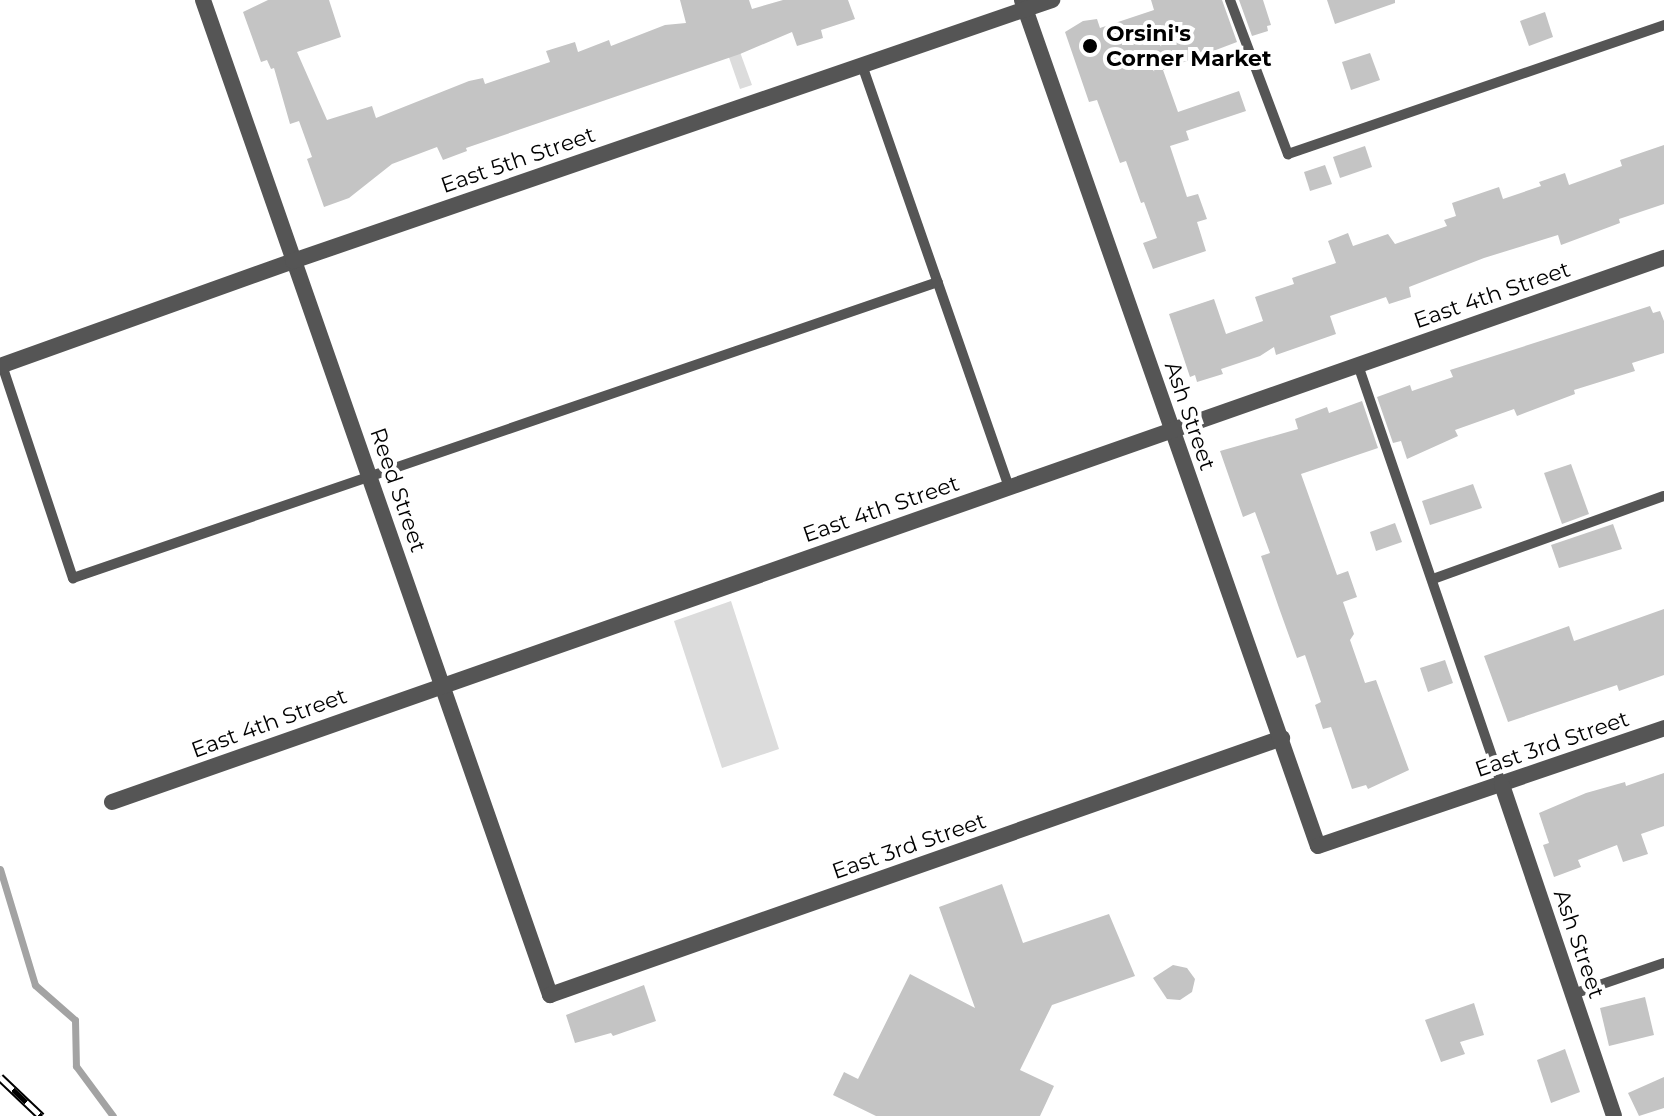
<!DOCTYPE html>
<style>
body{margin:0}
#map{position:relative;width:1664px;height:1116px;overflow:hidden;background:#fff;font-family:Montserrat,sans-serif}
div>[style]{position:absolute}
.green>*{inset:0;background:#dcdcdc}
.stream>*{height:7px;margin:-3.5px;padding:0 3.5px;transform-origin:3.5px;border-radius:3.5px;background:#a3a3a3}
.building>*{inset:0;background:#c4c4c4}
.service>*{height:10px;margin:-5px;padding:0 5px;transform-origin:5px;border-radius:5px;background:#555}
.minor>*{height:16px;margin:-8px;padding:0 8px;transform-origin:8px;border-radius:8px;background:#555}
.rail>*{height:9px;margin-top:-4.5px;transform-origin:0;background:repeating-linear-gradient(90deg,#fff 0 18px,#000 0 36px);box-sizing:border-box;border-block:2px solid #000}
.dots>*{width:22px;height:22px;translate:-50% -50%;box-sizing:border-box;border:4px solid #fff;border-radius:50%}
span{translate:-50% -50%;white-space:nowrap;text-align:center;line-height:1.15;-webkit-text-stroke:8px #fff;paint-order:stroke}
.poi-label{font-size:22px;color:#000;font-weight:700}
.left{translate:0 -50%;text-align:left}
.street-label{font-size:22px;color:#000}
</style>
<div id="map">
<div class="green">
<div style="clip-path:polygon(709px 0,721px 0,752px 85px,740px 89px)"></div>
<div style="clip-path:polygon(731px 601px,779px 749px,722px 768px,674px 621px)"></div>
</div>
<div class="stream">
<div style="left:0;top:869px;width:121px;rotate:73.2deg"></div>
<div style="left:35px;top:985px;width:53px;rotate:41.2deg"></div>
<div style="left:75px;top:1020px;width:46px;rotate:88.8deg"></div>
<div style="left:76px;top:1066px;width:62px;rotate:53.5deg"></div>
</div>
<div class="building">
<div style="clip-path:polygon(268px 0,329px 0,341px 37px,297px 52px,327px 120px,372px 106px,376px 118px,469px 81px,483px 78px,485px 84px,550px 62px,546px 51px,575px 42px,578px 52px,609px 40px,611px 46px,665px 25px,686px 23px,680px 0,749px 0,752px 9px,783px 0,848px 0,855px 19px,821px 30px,823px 38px,797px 46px,792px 32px,740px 54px,466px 148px,467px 151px,443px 160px,437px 147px,392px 164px,349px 198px,324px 207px,307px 159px,312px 157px,299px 121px,290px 124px,274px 68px,271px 69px,267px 60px,261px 62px,243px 12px)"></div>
<div style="clip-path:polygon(1151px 0,1222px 0,1237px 42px,1163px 70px,1178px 112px,1239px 91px,1246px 111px,1186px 131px,1189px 140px,1170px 146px,1187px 197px,1198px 194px,1207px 219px,1197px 222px,1206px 251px,1153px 269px,1143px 243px,1157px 238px,1144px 202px,1141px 203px,1126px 161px,1120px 163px,1097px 100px,1089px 102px,1065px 32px,1083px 21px,1097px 19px,1100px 28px,1154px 10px)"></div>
<div style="clip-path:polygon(1239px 0,1263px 0,1271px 25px,1267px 26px,1268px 31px,1252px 36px)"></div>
<div style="clip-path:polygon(1327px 0,1395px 0,1395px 3px,1335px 24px)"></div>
<div style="clip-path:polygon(1545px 12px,1553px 37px,1529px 46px,1520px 21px)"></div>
<div style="clip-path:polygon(1370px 53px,1380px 80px,1351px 90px,1342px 62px)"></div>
<div style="clip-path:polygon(1664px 145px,1664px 204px,1619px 219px,1620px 223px,1561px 245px,1558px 235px,1484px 258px,1409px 287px,1411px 297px,1389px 304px,1386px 297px,1330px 316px,1336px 334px,1276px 355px,1274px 347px,1260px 356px,1221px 369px,1223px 374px,1197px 382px,1195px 375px,1190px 377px,1169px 314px,1214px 299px,1226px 334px,1263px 321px,1255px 297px,1294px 284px,1292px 278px,1336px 263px,1328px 241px,1348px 233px,1353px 246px,1388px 234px,1395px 244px,1447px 226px,1444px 220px,1456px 216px,1452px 203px,1499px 187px,1503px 199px,1541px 186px,1539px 182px,1565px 173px,1569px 185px,1622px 166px,1620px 160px)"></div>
<div style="clip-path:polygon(1365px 146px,1372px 167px,1340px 178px,1333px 157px)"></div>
<div style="clip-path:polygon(1325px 165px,1332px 184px,1310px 191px,1304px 172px)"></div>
<div style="clip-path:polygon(1650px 306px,1653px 313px,1660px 311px,1664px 321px,1664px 353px,1632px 363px,1635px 371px,1574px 390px,1575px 394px,1517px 416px,1514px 409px,1455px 430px,1458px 436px,1407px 459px,1401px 441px,1393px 443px,1377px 397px,1410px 385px,1412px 391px,1453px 377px,1450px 370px)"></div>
<div style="clip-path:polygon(1362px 401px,1378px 448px,1301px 474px,1337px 575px,1348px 571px,1357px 597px,1343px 602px,1354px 634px,1350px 640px,1365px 683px,1376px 680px,1409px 770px,1368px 789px,1366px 785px,1352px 789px,1331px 727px,1323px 729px,1315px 705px,1321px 702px,1305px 655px,1297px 658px,1279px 608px,1261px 556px,1270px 553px,1255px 512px,1243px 517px,1220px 451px,1298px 429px,1295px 419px,1327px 407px,1329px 413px)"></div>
<div style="clip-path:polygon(1571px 464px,1589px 514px,1562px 524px,1544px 473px)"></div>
<div style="clip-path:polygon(1473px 484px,1482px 508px,1430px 525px,1422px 501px)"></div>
<div style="clip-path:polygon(1395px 523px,1402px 542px,1376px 551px,1370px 532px)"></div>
<div style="clip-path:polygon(1613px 524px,1622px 549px,1559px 568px,1551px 545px)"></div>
<div style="clip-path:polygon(1664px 609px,1664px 675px,1619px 691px,1617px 685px,1508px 722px,1484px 656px,1569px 626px,1574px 641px)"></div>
<div style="clip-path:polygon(1445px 660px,1453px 683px,1428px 692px,1420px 668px)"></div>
<div style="clip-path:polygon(1664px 773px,1664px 826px,1641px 834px,1648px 854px,1623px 862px,1617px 845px,1578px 860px,1581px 867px,1554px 877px,1543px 845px,1549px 843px,1539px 813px,1586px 793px,1625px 782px,1626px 786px)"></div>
<div style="clip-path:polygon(1002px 884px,1023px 943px,1109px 914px,1135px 976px,1052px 1005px,1020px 1070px,1054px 1086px,1040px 1116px,876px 1116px,833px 1095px,844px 1072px,858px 1079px,910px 974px,975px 1008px,939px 907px)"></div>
<div style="clip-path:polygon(1173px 965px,1187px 968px,1195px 979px,1192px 992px,1180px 1000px,1167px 999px,1153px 978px)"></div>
<div style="clip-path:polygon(644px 985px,656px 1021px,613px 1036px,611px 1033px,575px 1043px,566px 1015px)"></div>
<div style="clip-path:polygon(1645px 997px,1654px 1035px,1609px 1046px,1600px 1008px)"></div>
<div style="clip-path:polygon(1474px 1003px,1484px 1035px,1460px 1042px,1465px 1054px,1441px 1062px,1425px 1020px)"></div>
<div style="clip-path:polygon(1565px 1049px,1580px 1092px,1551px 1103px,1537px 1060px)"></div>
<div style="clip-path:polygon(1664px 1077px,1664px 1108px,1639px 1116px,1628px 1093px)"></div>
</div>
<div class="service">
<div style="left:1230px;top:0;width:165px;rotate:69.4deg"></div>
<div style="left:1288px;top:154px;width:398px;rotate:-18.9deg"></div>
<div style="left:862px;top:65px;width:448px;rotate:70.8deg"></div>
<div style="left:2px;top:365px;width:225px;rotate:71.6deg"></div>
<div style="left:73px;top:578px;width:914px;rotate:-18.89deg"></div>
<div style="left:1358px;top:365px;width:444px;rotate:71.1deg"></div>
<div style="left:1433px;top:579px;width:245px;rotate:-19.8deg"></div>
<div style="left:1573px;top:994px;width:96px;rotate:-18.8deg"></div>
</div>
<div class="minor">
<div style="left:203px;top:0;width:1054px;rotate:70.77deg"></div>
<div style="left:550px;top:995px;width:776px;rotate:-19.35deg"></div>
<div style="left:1022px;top:0;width:896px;rotate:70.72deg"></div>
<div style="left:1318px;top:846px;width:366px;rotate:-18.8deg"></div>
<div style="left:0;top:366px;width:311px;rotate:-19.7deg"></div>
<div style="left:293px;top:261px;width:803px;rotate:-18.98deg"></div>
<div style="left:1502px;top:785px;width:349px;rotate:71.3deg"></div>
<div style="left:112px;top:802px;width:1645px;rotate:-19.32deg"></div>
</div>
<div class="rail">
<div style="left:0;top:1077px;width:57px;rotate:43.6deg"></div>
</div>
<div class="dots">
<div style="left:1090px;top:46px;background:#000"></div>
</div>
<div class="poi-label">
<span class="left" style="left:1106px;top:46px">Orsini's<br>Corner Market</span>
</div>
<div class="street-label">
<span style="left:518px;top:160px;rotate:-19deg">East 5th Street</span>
<span style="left:1492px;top:295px;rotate:-19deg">East 4th Street</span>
<span style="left:1190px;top:416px;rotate:71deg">Ash Street</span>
<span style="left:398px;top:490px;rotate:71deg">Reed Street</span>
<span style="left:881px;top:509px;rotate:-19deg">East 4th Street</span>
<span style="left:269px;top:723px;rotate:-20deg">East 4th Street</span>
<span style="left:1552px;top:744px;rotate:-19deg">East 3rd Street</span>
<span style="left:909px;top:846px;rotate:-19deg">East 3rd Street</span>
<span style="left:1579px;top:944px;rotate:71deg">Ash Street</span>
</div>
</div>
